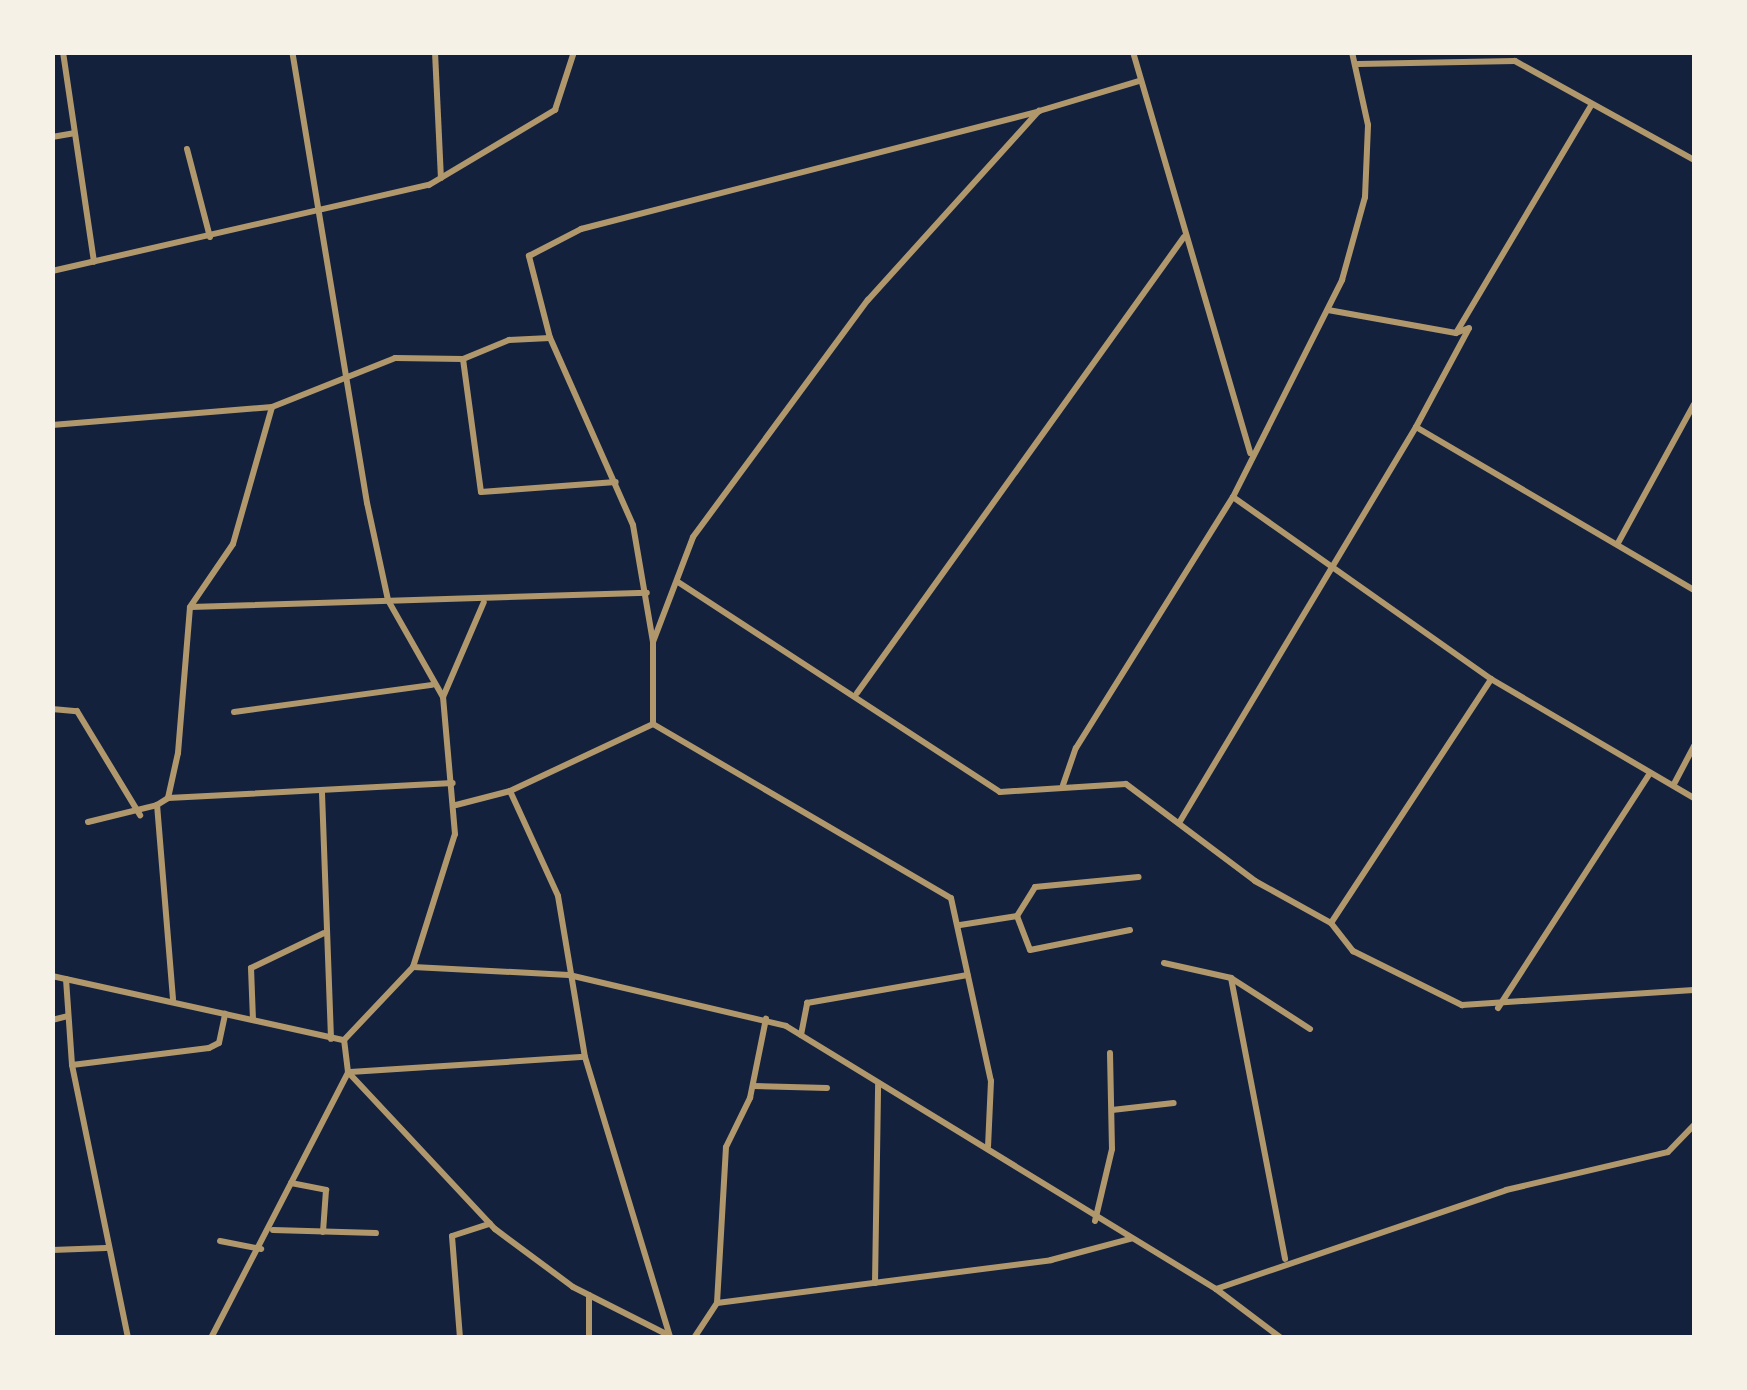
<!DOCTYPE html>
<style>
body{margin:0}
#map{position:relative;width:1747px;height:1390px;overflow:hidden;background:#14213d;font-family:"Work Sans",sans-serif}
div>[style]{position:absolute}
.minor>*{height:6px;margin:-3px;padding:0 3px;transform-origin:3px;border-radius:3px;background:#b1986c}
span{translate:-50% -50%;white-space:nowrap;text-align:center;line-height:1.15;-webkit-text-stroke:10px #f6f1e7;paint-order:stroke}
.frame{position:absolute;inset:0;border:55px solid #f6f1e7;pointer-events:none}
</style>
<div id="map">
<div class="minor">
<div style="left:63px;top:52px;width:212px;rotate:81.6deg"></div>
<div style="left:435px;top:52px;width:126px;rotate:87.3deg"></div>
<div style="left:1133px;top:52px;width:418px;rotate:73.7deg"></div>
<div style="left:1358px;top:64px;width:157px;rotate:-1.1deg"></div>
<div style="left:1515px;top:61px;width:205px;rotate:28.9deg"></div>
<div style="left:52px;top:137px;width:22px;rotate:-10deg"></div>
<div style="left:187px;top:149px;width:91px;rotate:75.4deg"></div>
<div style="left:52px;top:271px;width:387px;rotate:-12.9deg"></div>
<div style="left:429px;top:185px;width:147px;rotate:-30.8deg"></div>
<div style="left:555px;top:110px;width:61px;rotate:-71.9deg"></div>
<div style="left:1328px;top:310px;width:130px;rotate:10.2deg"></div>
<div style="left:463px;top:359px;width:134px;rotate:82.3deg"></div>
<div style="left:481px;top:492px;width:135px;rotate:-4.2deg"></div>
<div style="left:52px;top:425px;width:221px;rotate:-4.7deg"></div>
<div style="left:272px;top:407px;width:132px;rotate:-21.7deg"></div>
<div style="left:395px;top:358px;width:68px;rotate:0.8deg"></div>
<div style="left:463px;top:359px;width:50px;rotate:-22.4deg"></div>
<div style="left:509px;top:340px;width:41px;rotate:-2.8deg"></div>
<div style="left:1416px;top:427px;width:322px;rotate:30.4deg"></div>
<div style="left:1233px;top:497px;width:316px;rotate:35.2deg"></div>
<div style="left:1491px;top:679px;width:235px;rotate:30.4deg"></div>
<div style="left:1618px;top:543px;width:158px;rotate:-61.3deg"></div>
<div style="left:678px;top:582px;width:384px;rotate:33.1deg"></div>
<div style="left:1000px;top:792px;width:126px;rotate:-3.6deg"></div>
<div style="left:1126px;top:784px;width:161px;rotate:36.9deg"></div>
<div style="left:1255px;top:881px;width:87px;rotate:28.9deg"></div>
<div style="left:1331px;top:923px;width:36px;rotate:52deg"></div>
<div style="left:1353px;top:951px;width:122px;rotate:26.4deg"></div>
<div style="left:1462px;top:1005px;width:232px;rotate:-3.7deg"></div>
<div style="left:191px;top:607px;width:456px;rotate:-1.8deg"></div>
<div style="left:653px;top:642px;width:119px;rotate:-99.7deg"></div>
<div style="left:633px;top:525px;width:205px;rotate:-113.9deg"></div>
<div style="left:550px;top:338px;width:85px;rotate:-104.4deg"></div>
<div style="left:529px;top:256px;width:59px;rotate:-27.4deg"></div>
<div style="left:581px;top:229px;width:473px;rotate:-14.4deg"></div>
<div style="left:857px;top:693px;width:561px;rotate:-54.36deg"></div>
<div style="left:443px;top:697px;width:103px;rotate:-66.7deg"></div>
<div style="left:52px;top:709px;width:25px;rotate:5deg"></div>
<div style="left:77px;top:711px;width:122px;rotate:58.8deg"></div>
<div style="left:234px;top:712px;width:200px;rotate:-7.8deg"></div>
<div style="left:653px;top:724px;width:82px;rotate:-90deg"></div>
<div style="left:653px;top:642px;width:112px;rotate:-69.1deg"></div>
<div style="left:693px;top:537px;width:295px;rotate:-53.6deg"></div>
<div style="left:868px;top:300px;width:255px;rotate:-47.9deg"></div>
<div style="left:1039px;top:111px;width:104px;rotate:-16.7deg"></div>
<div style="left:653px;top:724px;width:345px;rotate:30.3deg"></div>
<div style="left:951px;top:898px;width:187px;rotate:77.7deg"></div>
<div style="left:991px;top:1081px;width:65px;rotate:92.6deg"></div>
<div style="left:1674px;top:784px;width:43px;rotate:-62.2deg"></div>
<div style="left:1063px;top:785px;width:39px;rotate:-71deg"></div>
<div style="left:1076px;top:748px;width:296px;rotate:-58deg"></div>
<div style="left:1233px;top:497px;width:243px;rotate:-63.3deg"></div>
<div style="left:1342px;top:280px;width:86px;rotate:-74.5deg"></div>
<div style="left:1365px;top:197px;width:72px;rotate:-87.6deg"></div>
<div style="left:1368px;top:125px;width:75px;rotate:-102.4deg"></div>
<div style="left:510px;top:791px;width:115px;rotate:65.4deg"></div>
<div style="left:558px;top:896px;width:163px;rotate:80.5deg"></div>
<div style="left:585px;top:1057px;width:292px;rotate:73.1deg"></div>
<div style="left:322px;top:793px;width:246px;rotate:87.9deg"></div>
<div style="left:168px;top:798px;width:285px;rotate:-3deg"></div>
<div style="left:456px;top:805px;width:56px;rotate:-14.5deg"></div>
<div style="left:510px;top:791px;width:158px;rotate:-25.1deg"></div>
<div style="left:88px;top:822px;width:71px;rotate:-13.8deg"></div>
<div style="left:1179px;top:823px;width:462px;rotate:-59.1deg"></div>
<div style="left:1416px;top:427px;width:112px;rotate:-61.8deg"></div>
<div style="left:1469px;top:328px;width:14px;rotate:159deg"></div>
<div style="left:1456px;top:333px;width:264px;rotate:-59.3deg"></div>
<div style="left:1017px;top:916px;width:36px;rotate:69deg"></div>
<div style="left:1030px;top:950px;width:102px;rotate:-11.3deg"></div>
<div style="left:1331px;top:923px;width:292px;rotate:-56.7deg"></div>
<div style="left:960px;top:925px;width:58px;rotate:-9deg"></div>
<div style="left:1017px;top:916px;width:34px;rotate:-58deg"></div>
<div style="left:1035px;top:887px;width:104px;rotate:-5.5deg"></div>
<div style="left:1164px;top:963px;width:69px;rotate:12.6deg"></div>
<div style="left:1231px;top:978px;width:94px;rotate:32.8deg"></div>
<div style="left:413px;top:967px;width:156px;rotate:2.9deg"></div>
<div style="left:569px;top:975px;width:223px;rotate:13.2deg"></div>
<div style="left:786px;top:1026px;width:504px;rotate:31.45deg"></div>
<div style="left:1216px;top:1289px;width:81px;rotate:37deg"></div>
<div style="left:52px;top:976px;width:299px;rotate:12.4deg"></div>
<div style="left:1231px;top:978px;width:286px;rotate:79.1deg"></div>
<div style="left:66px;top:979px;width:86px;rotate:86deg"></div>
<div style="left:72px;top:1065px;width:279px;rotate:78.4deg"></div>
<div style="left:173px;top:999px;width:195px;rotate:-94.7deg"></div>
<div style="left:157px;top:805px;width:13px;rotate:-32deg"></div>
<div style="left:168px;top:798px;width:46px;rotate:-77.5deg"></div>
<div style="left:178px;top:753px;width:146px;rotate:-85.3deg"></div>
<div style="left:190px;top:607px;width:76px;rotate:-55.7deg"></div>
<div style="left:233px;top:544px;width:142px;rotate:-74.1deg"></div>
<div style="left:1498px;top:1008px;width:278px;rotate:-57.1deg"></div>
<div style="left:52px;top:1020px;width:16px;rotate:-14deg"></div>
<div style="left:253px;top:1020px;width:52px;rotate:-92.2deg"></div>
<div style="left:251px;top:968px;width:81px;rotate:-25.6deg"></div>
<div style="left:801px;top:1035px;width:33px;rotate:-79deg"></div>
<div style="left:807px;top:1003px;width:163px;rotate:-9.9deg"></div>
<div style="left:72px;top:1065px;width:138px;rotate:-7.1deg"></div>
<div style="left:209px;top:1048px;width:11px;rotate:-27deg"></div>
<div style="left:219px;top:1043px;width:30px;rotate:-78deg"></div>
<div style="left:348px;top:1072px;width:215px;rotate:46.9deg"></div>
<div style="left:495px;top:1229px;width:97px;rotate:36.6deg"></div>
<div style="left:573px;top:1287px;width:106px;rotate:26.8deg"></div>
<div style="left:350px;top:1072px;width:235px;rotate:-3.7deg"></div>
<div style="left:753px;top:1086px;width:74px;rotate:1.5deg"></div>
<div style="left:1112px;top:1110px;width:62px;rotate:-6.4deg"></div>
<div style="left:291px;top:1183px;width:36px;rotate:11deg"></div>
<div style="left:326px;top:1190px;width:42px;rotate:94.1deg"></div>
<div style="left:1095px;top:1221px;width:74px;rotate:-76.7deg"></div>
<div style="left:1112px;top:1149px;width:96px;rotate:-91.2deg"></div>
<div style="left:273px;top:1230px;width:103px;rotate:1.7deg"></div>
<div style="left:220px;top:1241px;width:42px;rotate:11deg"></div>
<div style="left:52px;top:1250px;width:54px;rotate:-2.1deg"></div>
<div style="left:875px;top:1283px;width:198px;rotate:-89.1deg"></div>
<div style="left:1216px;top:1289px;width:306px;rotate:-18.8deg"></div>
<div style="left:1506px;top:1190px;width:166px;rotate:-13.2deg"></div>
<div style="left:1668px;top:1152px;width:37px;rotate:-46deg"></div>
<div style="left:589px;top:1295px;width:43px;rotate:90deg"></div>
<div style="left:717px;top:1303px;width:337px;rotate:-7.3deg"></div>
<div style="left:1051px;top:1260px;width:82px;rotate:-14.9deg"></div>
<div style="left:211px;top:1338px;width:299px;rotate:-62.7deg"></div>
<div style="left:348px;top:1072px;width:32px;rotate:-97deg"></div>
<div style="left:344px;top:1040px;width:100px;rotate:-46.6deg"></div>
<div style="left:413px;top:967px;width:139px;rotate:-72.5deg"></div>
<div style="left:455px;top:834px;width:138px;rotate:-95deg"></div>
<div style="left:443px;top:697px;width:112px;rotate:-119.6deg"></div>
<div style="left:388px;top:600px;width:99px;rotate:-102.2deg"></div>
<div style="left:367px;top:503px;width:457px;rotate:-99.4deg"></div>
<div style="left:460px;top:1338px;width:102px;rotate:-94.5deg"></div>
<div style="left:452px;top:1236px;width:40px;rotate:-18deg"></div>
<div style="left:694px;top:1338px;width:42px;rotate:-56.7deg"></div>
<div style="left:717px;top:1303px;width:156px;rotate:-86.7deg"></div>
<div style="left:726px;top:1147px;width:55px;rotate:-63.9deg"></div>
<div style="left:750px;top:1098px;width:81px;rotate:-78.6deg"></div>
</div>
<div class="frame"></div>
</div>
